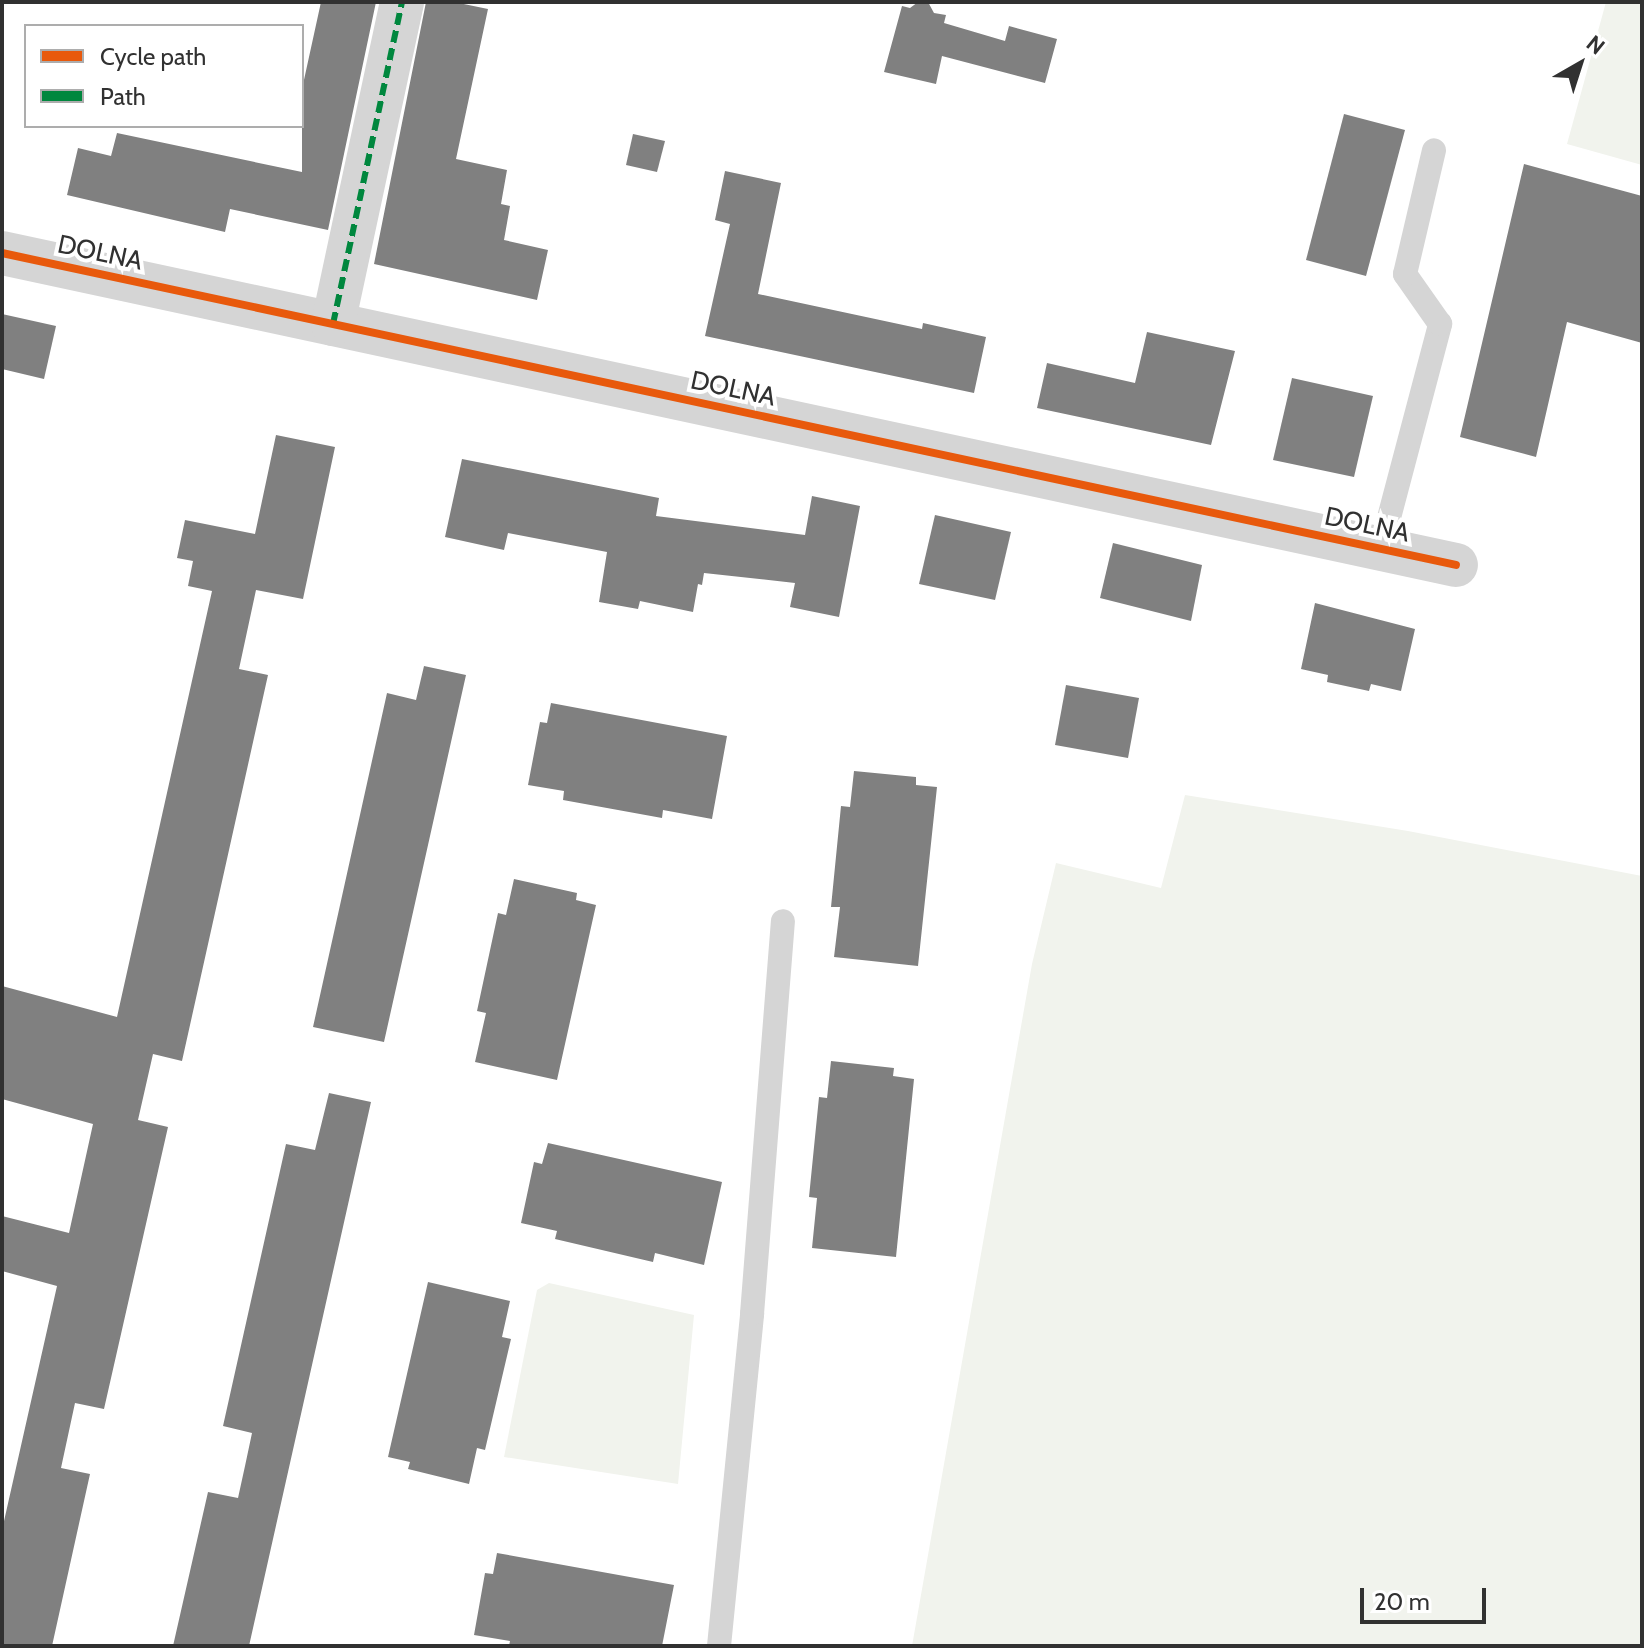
<!DOCTYPE html>
<style>
body{margin:0}
#map{position:relative;width:1644px;height:1648px;overflow:hidden;background:#fff;font-family:Cabin,sans-serif}
div>[style]{position:absolute}
.green>*{inset:0;background:#f1f3ed}
.building>*{inset:0;background:#808080}
.lane>*{height:24px;margin:-12px;padding:0 12px;transform-origin:12px;border-radius:12px;background:#d5d5d5}
.street>*{height:44px;margin:-22px;padding:0 22px;transform-origin:22px;border-radius:22px;background:#d5d5d5}
.quiet>*{height:6px;margin-top:-3px;transform-origin:0;background:repeating-linear-gradient(90deg,#00873e 0 12px,transparent 0 18px)}
.cycleway>*{height:8px;margin:-4px;padding:0 4px;transform-origin:4px;border-radius:4px;background:#e8590c}
span{translate:-50% -50%;white-space:nowrap;text-align:center;line-height:1.15;-webkit-text-stroke:8px #fff;paint-order:stroke}
.street-label{font-size:26px;color:#313131}
.frame{position:absolute;inset:0;border:4px solid #313131;pointer-events:none}
.legend{position:absolute;left:24px;top:24px;width:280px;height:104px;box-sizing:border-box;background:#fff;border:2px solid #adadad;margin:0;padding:10px 14px;list-style:none;font-size:24px;color:#313131}
.legend li{display:flex;align-items:center;gap:16px;height:40px}
.legend b{width:40px;border:2px solid #adadad}
.north{position:absolute;left:1540px;top:24px;width:80px;height:80px;-webkit-text-stroke:6px #fff;paint-order:stroke;rotate:39deg;font-size:22px;font-weight:700;line-height:32px;text-align:center;color:#313131}
.north::after{content:'';display:block;margin:auto;width:28px;height:36px;background:#313131;clip-path:polygon(50% 0,100% 100%,50% 72%,0 100%)}
.scale{position:absolute;left:1360px;top:1588px;width:126px;height:36px;box-sizing:border-box;border:4px solid #313131;border-top:0;padding-left:10px;font-size:24px;line-height:28px;white-space:nowrap;color:#313131;-webkit-text-stroke:6px #fff;paint-order:stroke}
</style>
<div id="map">
<div class="green">
<div style="clip-path:polygon(1606px 2px,1642px 2px,1642px 165px,1567px 144px)"></div>
<div style="clip-path:polygon(1185px 795px,1408px 831px,1642px 876px,1642px 1646px,912px 1646px,1032px 964px,1056px 863px,1161px 888px)"></div>
<div style="clip-path:polygon(549px 1283px,694px 1315px,678px 1484px,504px 1457px,537px 1290px)"></div>
</div>
<div class="building">
<div style="clip-path:polygon(321px 2px,376px 2px,328px 230px,230px 209px,225px 232px,67px 195px,78px 148px,111px 156px,117px 133px,302px 172px,302px 89px)"></div>
<div style="clip-path:polygon(426px 2px,454px 2px,488px 9px,456px 159px,507px 170px,501px 204px,510px 206px,504px 240px,548px 250px,537px 300px,374px 264px)"></div>
<div style="clip-path:polygon(918px 2px,928px 2px,934px 13px,946px 15px,944px 23px,1005px 41px,1009px 26px,1057px 39px,1045px 83px,942px 56px,936px 84px,884px 72px,902px 6px,910px 8px)"></div>
<div style="clip-path:polygon(1344px 114px,1405px 130px,1366px 276px,1306px 260px)"></div>
<div style="clip-path:polygon(633px 134px,665px 141px,657px 172px,626px 165px)"></div>
<div style="clip-path:polygon(1524px 164px,1642px 196px,1642px 343px,1567px 322px,1536px 457px,1460px 437px)"></div>
<div style="clip-path:polygon(725px 171px,781px 183px,758px 294px,922px 329px,923px 323px,986px 337px,974px 393px,705px 336px,730px 224px,715px 220px)"></div>
<div style="clip-path:polygon(2px 314px,56px 326px,44px 379px,2px 369px)"></div>
<div style="clip-path:polygon(1147px 332px,1235px 351px,1211px 445px,1037px 408px,1047px 363px,1135px 383px)"></div>
<div style="clip-path:polygon(1292px 378px,1373px 396px,1354px 477px,1273px 460px)"></div>
<div style="clip-path:polygon(276px 435px,335px 447px,303px 599px,256px 590px,239px 669px,268px 675px,182px 1061px,153px 1054px,138px 1120px,168px 1127px,104px 1409px,75px 1403px,61px 1468px,90px 1474px,52px 1646px,2px 1646px,2px 1530px,57px 1286px,2px 1271px,2px 1216px,69px 1233px,93px 1124px,2px 1099px,2px 986px,117px 1017px,212px 591px,188px 586px,193px 561px,177px 558px,185px 520px,255px 534px)"></div>
<div style="clip-path:polygon(462px 459px,659px 498px,656px 516px,805px 535px,812px 496px,860px 506px,839px 617px,790px 607px,795px 583px,704px 573px,702px 585px,698px 584px,693px 612px,640px 601px,638px 609px,599px 602px,607px 552px,508px 533px,504px 550px,445px 537px)"></div>
<div style="clip-path:polygon(935px 515px,1011px 532px,995px 600px,919px 584px)"></div>
<div style="clip-path:polygon(1113px 543px,1202px 565px,1191px 621px,1100px 598px)"></div>
<div style="clip-path:polygon(1315px 603px,1415px 629px,1401px 691px,1371px 684px,1369px 691px,1327px 682px,1328px 675px,1301px 669px)"></div>
<div style="clip-path:polygon(424px 666px,466px 675px,384px 1042px,313px 1027px,387px 693px,416px 700px)"></div>
<div style="clip-path:polygon(1066px 685px,1139px 698px,1128px 758px,1055px 745px)"></div>
<div style="clip-path:polygon(551px 703px,727px 736px,712px 819px,663px 810px,662px 818px,563px 800px,564px 791px,528px 785px,540px 722px,547px 723px)"></div>
<div style="clip-path:polygon(854px 771px,916px 777px,916px 785px,937px 787px,918px 966px,834px 957px,840px 907px,831px 907px,841px 806px,850px 807px)"></div>
<div style="clip-path:polygon(514px 879px,577px 893px,576px 900px,596px 905px,557px 1080px,475px 1062px,486px 1013px,477px 1011px,498px 913px,506px 915px)"></div>
<div style="clip-path:polygon(831px 1061px,894px 1068px,893px 1076px,914px 1079px,896px 1257px,812px 1248px,817px 1198px,809px 1197px,819px 1097px,827px 1098px)"></div>
<div style="clip-path:polygon(329px 1093px,371px 1102px,249px 1646px,173px 1646px,208px 1492px,238px 1498px,245px 1466px,252px 1433px,223px 1426px,286px 1144px,315px 1150px)"></div>
<div style="clip-path:polygon(548px 1143px,722px 1182px,704px 1265px,655px 1253px,653px 1262px,555px 1239px,557px 1231px,521px 1223px,534px 1162px,542px 1164px)"></div>
<div style="clip-path:polygon(428px 1282px,510px 1301px,502px 1337px,511px 1339px,485px 1450px,477px 1448px,469px 1484px,408px 1469px,410px 1462px,388px 1457px)"></div>
<div style="clip-path:polygon(497px 1553px,674px 1585px,662px 1646px,509px 1646px,510px 1641px,474px 1635px,485px 1573px,493px 1574px)"></div>
</div>
<div class="lane">
<div style="left:1381px;top:548px;width:232px;rotate:-75.2deg"></div>
<div style="left:1440px;top:324px;width:61px;rotate:-125deg"></div>
<div style="left:1405px;top:274px;width:127px;rotate:-76.8deg"></div>
<div style="left:719px;top:1646px;width:334px;rotate:-84.3deg"></div>
<div style="left:752px;top:1314px;width:394px;rotate:-85.5deg"></div>
</div>
<div class="street">
<div style="left:2px;top:253px;width:1487px;rotate:12.11deg"></div>
<div style="left:333px;top:324px;width:329px;rotate:-77.9deg"></div>
</div>
<div class="quiet">
<div style="left:333px;top:324px;width:329px;rotate:-77.9deg"></div>
</div>
<div class="cycleway">
<div style="left:2px;top:253px;width:1487px;rotate:12.11deg"></div>
</div>
<div class="street-label">
<span style="left:100px;top:253px;rotate:12deg">DOLNA</span>
<span style="left:733px;top:389px;rotate:12deg">DOLNA</span>
<span style="left:1367px;top:525px;rotate:12deg">DOLNA</span>
</div>
<div class="frame"></div>
<ul class="legend">
<li><b style="height:10px;background:#e8590c"></b>Cycle path</li>
<li><b style="height:10px;background:#00873e"></b>Path</li>
</ul>
<div class="north">N</div>
<div class="scale">20 m</div>
</div>
